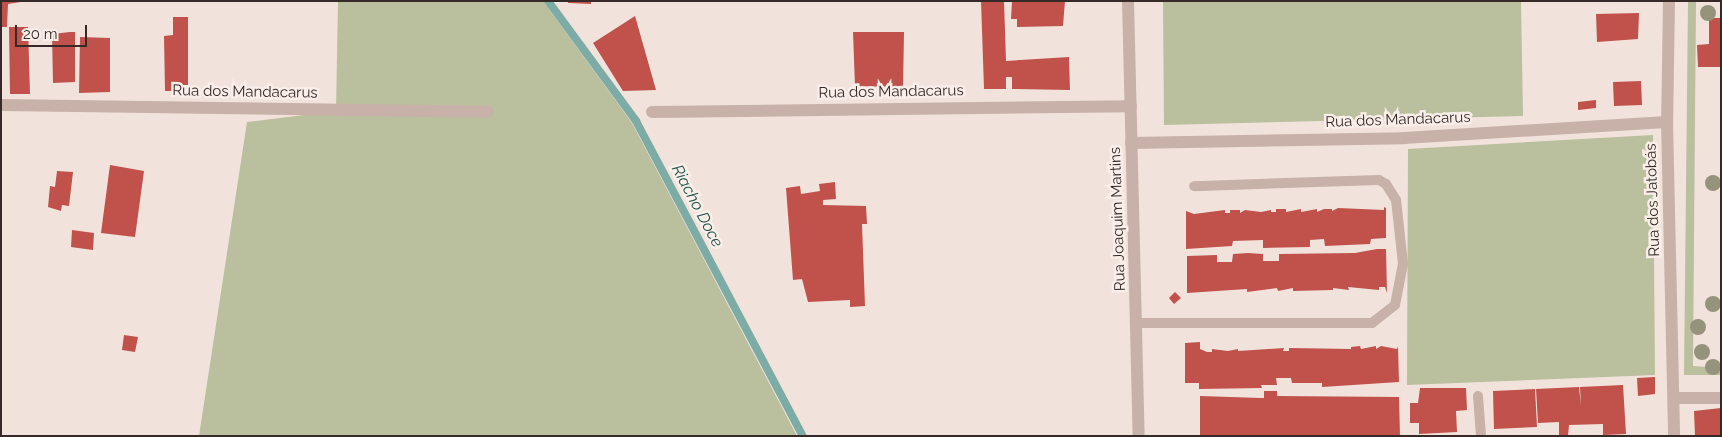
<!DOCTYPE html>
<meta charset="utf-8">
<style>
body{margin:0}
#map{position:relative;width:1722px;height:437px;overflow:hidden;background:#f1e3dc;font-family:Raleway,sans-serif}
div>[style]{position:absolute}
.green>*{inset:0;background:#babf9d}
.stream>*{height:8px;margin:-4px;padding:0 4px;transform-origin:4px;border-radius:4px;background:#7caca5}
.building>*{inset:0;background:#c0514b}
.lane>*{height:10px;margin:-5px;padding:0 5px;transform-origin:5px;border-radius:5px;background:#c8b1a9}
.street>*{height:12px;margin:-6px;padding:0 6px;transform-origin:6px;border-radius:6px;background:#c8b1a9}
.trees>*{width:16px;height:16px;margin:-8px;border-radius:50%;background:#96937c}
span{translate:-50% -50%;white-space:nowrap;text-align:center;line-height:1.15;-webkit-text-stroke:5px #f9eee8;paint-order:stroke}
.street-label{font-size:15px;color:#352a28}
.water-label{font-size:16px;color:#20554e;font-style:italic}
.frame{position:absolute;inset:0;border:2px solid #352a28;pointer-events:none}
.scale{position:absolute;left:15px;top:25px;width:72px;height:22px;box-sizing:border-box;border:2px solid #352a28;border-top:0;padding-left:6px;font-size:15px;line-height:18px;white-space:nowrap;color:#352a28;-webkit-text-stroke:4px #f9eee8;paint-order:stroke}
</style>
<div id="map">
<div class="green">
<div style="clip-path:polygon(338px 1px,543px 1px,632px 123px,797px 436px,199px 436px,247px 122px,336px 111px)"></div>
<div style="clip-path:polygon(1163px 1px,1521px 1px,1523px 116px,1164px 125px)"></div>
<div style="clip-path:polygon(1688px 1px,1696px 1px,1693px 366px,1721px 368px,1721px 375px,1684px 375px)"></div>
<div style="clip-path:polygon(1653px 135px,1655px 375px,1407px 385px,1408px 149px)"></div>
</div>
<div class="stream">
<div style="left:548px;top:1px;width:149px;rotate:53.7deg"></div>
<div style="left:636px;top:121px;width:357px;rotate:62.1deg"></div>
</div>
<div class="building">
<div style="clip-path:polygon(1px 1px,27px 1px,8px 4px,7px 27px,1px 27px)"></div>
<div style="clip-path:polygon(568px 1px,591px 1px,591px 4px,568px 3px)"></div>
<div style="clip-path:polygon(981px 1px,1004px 1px,1006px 61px,1069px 57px,1070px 90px,1012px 89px,1012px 77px,1006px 77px,1006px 89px,984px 89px)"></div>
<div style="clip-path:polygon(1012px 1px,1065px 1px,1063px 26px,1017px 27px,1017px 19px,1011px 19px)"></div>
<div style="clip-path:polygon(1639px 13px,1638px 39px,1597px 42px,1596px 14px)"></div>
<div style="clip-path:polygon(635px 16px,656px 90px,623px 91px,593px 43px)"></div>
<div style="clip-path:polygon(173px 17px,188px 17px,188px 91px,165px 91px,164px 36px,173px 35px)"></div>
<div style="clip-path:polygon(1709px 18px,1721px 18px,1721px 67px,1698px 67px,1697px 45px,1709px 44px)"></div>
<div style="clip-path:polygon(9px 27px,28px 27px,30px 94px,10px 94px)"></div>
<div style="clip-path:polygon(70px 32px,75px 32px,75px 82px,53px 83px,52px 34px)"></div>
<div style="clip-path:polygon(853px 32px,904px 32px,903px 87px,855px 86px)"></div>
<div style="clip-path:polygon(80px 37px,110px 38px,110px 92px,79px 93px)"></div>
<div style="clip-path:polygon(1641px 81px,1642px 105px,1614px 106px,1613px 82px)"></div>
<div style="clip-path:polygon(1596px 100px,1596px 108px,1578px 110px,1578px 102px)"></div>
<div style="clip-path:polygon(110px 165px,144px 171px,135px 237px,101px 233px)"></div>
<div style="clip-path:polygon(57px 171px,73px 172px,69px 206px,62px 205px,61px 211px,48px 207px,50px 186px,55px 187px)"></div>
<div style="clip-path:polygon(835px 182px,836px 199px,823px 200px,823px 205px,866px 206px,867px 224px,862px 224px,865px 306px,850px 307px,850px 300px,808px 302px,802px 279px,793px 280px,786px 188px,800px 186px,801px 194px,820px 191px,819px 184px)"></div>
<div style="clip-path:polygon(1384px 207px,1386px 208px,1386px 238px,1371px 239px,1370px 244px,1325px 246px,1324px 239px,1310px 240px,1310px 247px,1263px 248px,1263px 240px,1233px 241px,1232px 246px,1186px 249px,1186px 211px,1194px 214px,1225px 210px,1225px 213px,1230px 213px,1230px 210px,1240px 210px,1240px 213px,1245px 210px,1261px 212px,1271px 210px,1271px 212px,1276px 212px,1276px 209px,1286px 209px,1286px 212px,1301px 209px,1301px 212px,1317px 209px,1317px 212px,1324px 209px,1332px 209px,1332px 211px,1338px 208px,1384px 210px)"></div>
<div style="clip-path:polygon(72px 230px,94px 233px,93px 250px,71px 247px)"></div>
<div style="clip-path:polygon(1377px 249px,1386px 249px,1387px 293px,1385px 287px,1379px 287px,1379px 290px,1348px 287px,1349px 290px,1333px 288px,1333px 290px,1293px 291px,1293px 288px,1278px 291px,1277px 288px,1247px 292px,1247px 289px,1187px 293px,1187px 256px,1217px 255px,1217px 262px,1232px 262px,1233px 254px,1248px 253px,1263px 254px,1263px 261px,1279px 261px,1279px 254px,1355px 253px)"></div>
<div style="clip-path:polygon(1175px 292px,1181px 298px,1174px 304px,1169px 298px)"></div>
<div style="clip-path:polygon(124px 335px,138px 337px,135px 352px,122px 350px)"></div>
<div style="clip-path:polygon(1200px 342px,1200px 349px,1207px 352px,1212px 352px,1212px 349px,1228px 351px,1238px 349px,1238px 351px,1284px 348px,1283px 351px,1289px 351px,1289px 348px,1351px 349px,1351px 347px,1360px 346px,1361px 349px,1376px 346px,1376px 349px,1381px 346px,1397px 349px,1398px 346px,1399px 382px,1322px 387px,1322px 383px,1292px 383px,1291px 378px,1276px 378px,1277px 385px,1261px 385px,1262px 388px,1199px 389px,1199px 383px,1185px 383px,1185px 343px)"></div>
<div style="clip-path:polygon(1655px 377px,1655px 394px,1638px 396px,1637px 378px)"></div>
<div style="clip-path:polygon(1623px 385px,1626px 434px,1603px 435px,1603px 424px,1569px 425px,1568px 436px,1559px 436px,1559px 422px,1538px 423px,1536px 389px,1579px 387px,1581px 406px,1580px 387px)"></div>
<div style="clip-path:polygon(1420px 388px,1466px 388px,1467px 410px,1456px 411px,1457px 432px,1419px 434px,1419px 423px,1410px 423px,1410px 403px,1418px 403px)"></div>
<div style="clip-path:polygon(1535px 389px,1537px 427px,1494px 429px,1493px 391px)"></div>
<div style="clip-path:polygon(1264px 391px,1277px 391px,1277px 396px,1399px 397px,1400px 436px,1200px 436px,1200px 396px,1261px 398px,1264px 398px)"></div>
<div style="clip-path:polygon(1721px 408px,1721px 436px,1695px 436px,1694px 411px)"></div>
</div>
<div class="lane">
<div style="left:1138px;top:323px;width:234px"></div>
<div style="left:1372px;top:323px;width:29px;rotate:-38deg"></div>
<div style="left:1395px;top:305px;width:42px;rotate:-79deg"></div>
<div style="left:1403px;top:264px;width:64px;rotate:-96.2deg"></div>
<div style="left:1396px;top:200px;width:19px;rotate:-122deg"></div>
<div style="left:1386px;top:184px;width:8px;rotate:-150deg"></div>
<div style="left:1379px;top:180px;width:185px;rotate:178.1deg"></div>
<div style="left:1478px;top:396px;width:40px;rotate:85.7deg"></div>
</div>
<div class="street">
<div style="left:1128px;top:1px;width:435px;rotate:88.6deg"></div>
<div style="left:1669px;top:1px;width:121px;rotate:90.9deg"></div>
<div style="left:1667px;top:122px;width:314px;rotate:88.7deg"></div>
<div style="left:1px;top:105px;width:487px;rotate:0.8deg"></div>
<div style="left:652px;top:112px;width:479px;rotate:-0.7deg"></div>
<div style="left:1131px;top:143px;width:273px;rotate:-1deg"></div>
<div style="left:1404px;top:138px;width:263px;rotate:-3.5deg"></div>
<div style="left:1674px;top:398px;width:47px"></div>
</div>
<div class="trees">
<div style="left:1708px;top:13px"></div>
<div style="left:1713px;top:183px"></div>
<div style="left:1713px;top:304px"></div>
<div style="left:1698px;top:327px"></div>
<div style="left:1702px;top:352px"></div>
<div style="left:1713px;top:367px"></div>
</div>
<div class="street-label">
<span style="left:245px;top:92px;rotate:1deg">Rua dos Mandacarus</span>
<span style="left:891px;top:92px;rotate:-1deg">Rua dos Mandacarus</span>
<span style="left:1398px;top:120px;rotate:-2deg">Rua dos Mandacarus</span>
<span style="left:1653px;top:200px;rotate:-92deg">Rua dos Jatobás</span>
<span style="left:1118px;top:219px;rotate:-92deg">Rua Joaquim Martins</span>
</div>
<div class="water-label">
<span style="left:697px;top:206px;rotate:62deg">Riacho Doce</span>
</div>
<div class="frame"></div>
<div class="scale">20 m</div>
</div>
